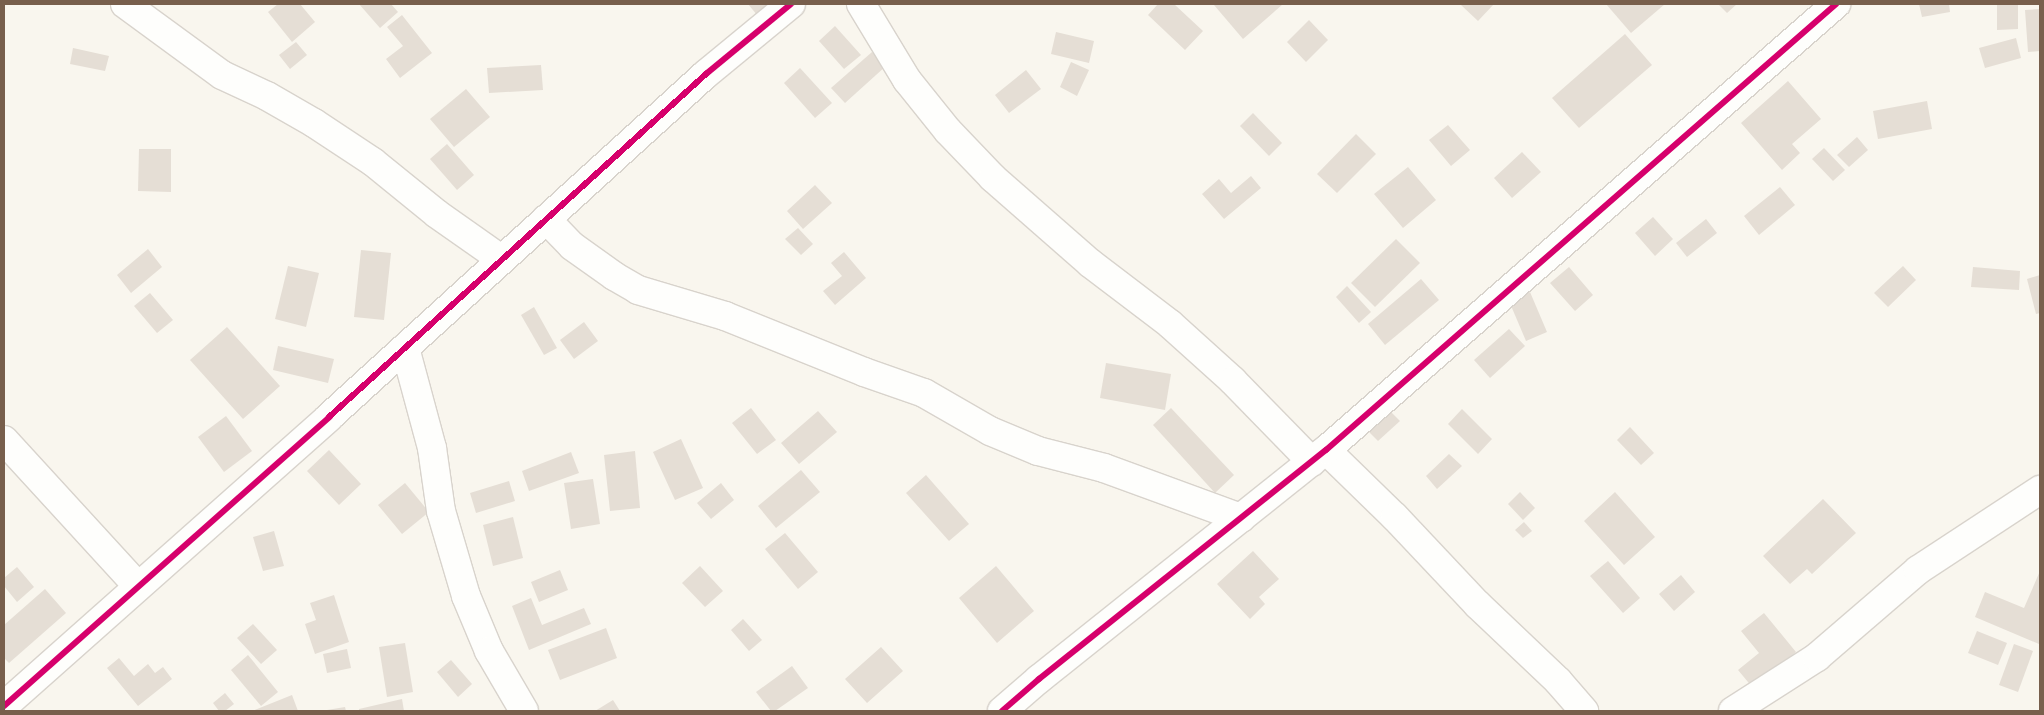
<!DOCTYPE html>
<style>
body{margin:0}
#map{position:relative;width:2044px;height:715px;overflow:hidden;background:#f9f6ee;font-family:Jost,sans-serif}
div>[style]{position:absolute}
.building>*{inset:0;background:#e5ded5}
.roads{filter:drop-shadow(1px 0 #d8d3cc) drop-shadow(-1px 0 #d8d3cc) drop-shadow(0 1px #d8d3cc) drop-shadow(0 -1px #d8d3cc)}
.street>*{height:28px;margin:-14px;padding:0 14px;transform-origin:14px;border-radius:14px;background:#fefefc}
.cycleway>*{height:6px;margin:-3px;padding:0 3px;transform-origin:3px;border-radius:3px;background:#d6006c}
span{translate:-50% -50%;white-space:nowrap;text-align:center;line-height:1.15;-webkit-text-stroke:4px #fffaf1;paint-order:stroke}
.frame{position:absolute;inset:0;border:5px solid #785f4c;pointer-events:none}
</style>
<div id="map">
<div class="building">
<div style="clip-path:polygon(278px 4px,300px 4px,315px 22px,292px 42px,268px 12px)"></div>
<div style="clip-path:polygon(359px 4px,391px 4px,398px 12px,380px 28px)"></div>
<div style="clip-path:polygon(748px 4px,769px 4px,757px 15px)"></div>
<div style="clip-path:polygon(1158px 4px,1174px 4px,1203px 31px,1185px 50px,1148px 15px)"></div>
<div style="clip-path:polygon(1215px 4px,1283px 4px,1243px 39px,1214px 5px)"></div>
<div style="clip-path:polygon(1462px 4px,1494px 4px,1478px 21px,1461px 5px)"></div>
<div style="clip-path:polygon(1606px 4px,1665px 4px,1631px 33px)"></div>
<div style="clip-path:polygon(1718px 4px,1737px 4px,1727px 13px)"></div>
<div style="clip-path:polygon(1919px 4px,1949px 4px,1950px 12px,1922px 17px)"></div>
<div style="clip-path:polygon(1997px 4px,2018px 4px,2018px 29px,1997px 30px)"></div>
<div style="clip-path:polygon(2040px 9px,2040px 51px,2028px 52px,2025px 10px)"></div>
<div style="clip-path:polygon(402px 15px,432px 53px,400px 78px,386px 59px,403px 46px,387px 27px)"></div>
<div style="clip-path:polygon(1309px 20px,1328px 40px,1306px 62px,1287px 42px)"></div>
<div style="clip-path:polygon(835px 26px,861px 55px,844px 69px,819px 41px)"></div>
<div style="clip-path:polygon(1056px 32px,1094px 41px,1089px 63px,1051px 54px)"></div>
<div style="clip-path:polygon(1625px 34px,1652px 65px,1579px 128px,1552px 98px)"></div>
<div style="clip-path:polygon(2016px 38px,2021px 58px,1985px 68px,1979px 48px)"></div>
<div style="clip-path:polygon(296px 42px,307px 55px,290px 69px,279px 55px)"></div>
<div style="clip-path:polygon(73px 48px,109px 56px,105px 71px,70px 64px)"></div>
<div style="clip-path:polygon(872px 52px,886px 66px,845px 103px,831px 88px)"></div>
<div style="clip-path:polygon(1071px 62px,1089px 70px,1077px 96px,1060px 87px)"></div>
<div style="clip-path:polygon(541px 65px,543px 90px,489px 93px,487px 68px)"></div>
<div style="clip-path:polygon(800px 68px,832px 103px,815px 118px,784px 83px)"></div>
<div style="clip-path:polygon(1026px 70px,1041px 89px,1009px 113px,995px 95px)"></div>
<div style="clip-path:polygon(1788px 81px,1821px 119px,1792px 144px,1800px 153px,1782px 170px,1741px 123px)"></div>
<div style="clip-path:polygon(466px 89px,490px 117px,454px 147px,430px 119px)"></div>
<div style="clip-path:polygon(1927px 101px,1932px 129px,1878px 139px,1873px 111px)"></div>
<div style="clip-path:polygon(1253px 113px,1282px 143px,1269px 156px,1240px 126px)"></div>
<div style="clip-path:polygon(1448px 125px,1470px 150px,1451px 166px,1429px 140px)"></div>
<div style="clip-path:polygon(1356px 134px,1376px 154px,1337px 193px,1317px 174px)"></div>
<div style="clip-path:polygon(1857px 137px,1868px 150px,1849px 167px,1837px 155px)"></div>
<div style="clip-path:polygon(447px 144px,474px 175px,457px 190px,430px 159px)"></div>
<div style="clip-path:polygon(1824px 148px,1845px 170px,1833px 181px,1812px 159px)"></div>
<div style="clip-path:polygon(139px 149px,171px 149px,171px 192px,138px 191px)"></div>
<div style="clip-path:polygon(1522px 152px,1541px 172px,1512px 198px,1494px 178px)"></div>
<div style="clip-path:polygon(1408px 167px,1436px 200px,1403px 228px,1374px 194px)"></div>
<div style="clip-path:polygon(1251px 176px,1261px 188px,1224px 219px,1202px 194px,1219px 179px,1231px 193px)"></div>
<div style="clip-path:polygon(815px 185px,832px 203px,803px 229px,787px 211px)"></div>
<div style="clip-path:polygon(1780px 187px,1795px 205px,1759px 235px,1744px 216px)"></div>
<div style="clip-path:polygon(1653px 217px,1673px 239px,1655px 256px,1635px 233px)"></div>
<div style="clip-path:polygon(1706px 219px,1717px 233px,1687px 257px,1676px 243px)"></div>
<div style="clip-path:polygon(798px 228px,813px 244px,801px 255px,785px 239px)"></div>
<div style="clip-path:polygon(1396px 239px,1420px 263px,1375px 307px,1351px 283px)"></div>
<div style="clip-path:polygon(148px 249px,162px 267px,131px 293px,117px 275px)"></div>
<div style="clip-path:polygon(361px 250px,391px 253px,384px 320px,354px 317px)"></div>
<div style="clip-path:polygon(844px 252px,866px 278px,835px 305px,823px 291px,842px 276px,831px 263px)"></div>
<div style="clip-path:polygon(288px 266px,319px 273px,306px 327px,275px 319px)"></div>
<div style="clip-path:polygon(1903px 266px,1916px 280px,1888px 307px,1874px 293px)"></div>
<div style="clip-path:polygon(1569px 267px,1593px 295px,1575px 311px,1550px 283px)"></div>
<div style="clip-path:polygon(1973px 267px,2020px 271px,2019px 290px,1971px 287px)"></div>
<div style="clip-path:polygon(2040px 275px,2040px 313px,2036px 314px,2027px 279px)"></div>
<div style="clip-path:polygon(1421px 279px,1439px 300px,1385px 345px,1368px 324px)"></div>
<div style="clip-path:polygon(1347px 286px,1371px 312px,1359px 323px,1336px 297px)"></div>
<div style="clip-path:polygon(1530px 292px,1547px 332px,1526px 341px,1509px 301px)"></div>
<div style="clip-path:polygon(150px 293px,173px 320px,157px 333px,134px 306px)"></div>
<div style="clip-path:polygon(534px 307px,557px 348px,544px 355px,521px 315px)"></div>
<div style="clip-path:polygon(584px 322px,598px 341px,574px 359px,560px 340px)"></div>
<div style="clip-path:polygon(227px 327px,280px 386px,243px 419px,190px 360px)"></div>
<div style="clip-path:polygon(1509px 329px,1525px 346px,1490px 378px,1474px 360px)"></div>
<div style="clip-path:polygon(278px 346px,334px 359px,328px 383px,273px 370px)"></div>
<div style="clip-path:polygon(1106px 363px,1171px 374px,1165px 410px,1100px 398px)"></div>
<div style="clip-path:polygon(751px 408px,776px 440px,757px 454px,732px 423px)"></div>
<div style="clip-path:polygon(1171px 408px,1234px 475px,1215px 493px,1153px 425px)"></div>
<div style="clip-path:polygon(1387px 408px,1400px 421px,1378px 441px,1366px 429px)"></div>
<div style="clip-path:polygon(1462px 409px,1492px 439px,1478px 454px,1448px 424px)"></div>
<div style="clip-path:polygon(818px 411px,837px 432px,799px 464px,781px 443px)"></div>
<div style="clip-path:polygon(226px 416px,252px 451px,224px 472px,198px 437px)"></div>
<div style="clip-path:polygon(1630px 427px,1654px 453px,1641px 465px,1617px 440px)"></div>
<div style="clip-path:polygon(681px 439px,703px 488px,675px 500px,653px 452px)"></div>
<div style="clip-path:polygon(329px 450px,361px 484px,339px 505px,307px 471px)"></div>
<div style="clip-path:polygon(635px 451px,640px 508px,610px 511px,604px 455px)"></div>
<div style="clip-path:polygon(571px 452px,579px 473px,529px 491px,522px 471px)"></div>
<div style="clip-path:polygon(1449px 454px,1462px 466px,1437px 489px,1426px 476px)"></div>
<div style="clip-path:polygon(801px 470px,820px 492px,776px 528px,758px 506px)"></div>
<div style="clip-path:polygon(926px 475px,969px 524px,949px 541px,906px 493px)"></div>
<div style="clip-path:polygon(593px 479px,600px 524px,571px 529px,564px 483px)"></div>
<div style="clip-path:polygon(509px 481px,515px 501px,476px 513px,470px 493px)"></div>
<div style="clip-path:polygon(405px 483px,429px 512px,402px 534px,378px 505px)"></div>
<div style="clip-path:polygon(721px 483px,734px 500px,711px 519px,697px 503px)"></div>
<div style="clip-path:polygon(1520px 492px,1535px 508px,1523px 520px,1508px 504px)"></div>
<div style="clip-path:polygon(1615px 492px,1655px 537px,1624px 565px,1584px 521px)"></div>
<div style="clip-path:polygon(1823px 499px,1856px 533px,1812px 574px,1807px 569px,1790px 584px,1763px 556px)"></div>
<div style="clip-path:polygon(513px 517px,523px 558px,493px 566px,483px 525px)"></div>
<div style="clip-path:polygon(1524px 522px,1532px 531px,1523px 538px,1515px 530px)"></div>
<div style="clip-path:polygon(274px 531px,284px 566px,263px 571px,253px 537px)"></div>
<div style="clip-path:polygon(785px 533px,818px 572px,798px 589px,765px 549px)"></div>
<div style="clip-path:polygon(1253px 551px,1279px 579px,1259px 597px,1265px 604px,1250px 619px,1217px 584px)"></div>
<div style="clip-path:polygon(1608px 561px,1640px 598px,1623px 613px,1590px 576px)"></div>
<div style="clip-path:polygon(700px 566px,723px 591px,705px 607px,682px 583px)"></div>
<div style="clip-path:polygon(996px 566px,1034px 611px,997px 643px,959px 598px)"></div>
<div style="clip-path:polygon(17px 567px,34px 587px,17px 602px,4px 586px,4px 578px)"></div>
<div style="clip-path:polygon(560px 570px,568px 590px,539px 602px,531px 582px)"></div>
<div style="clip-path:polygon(2040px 571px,2039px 644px,1975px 617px,1985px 592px,2024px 608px)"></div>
<div style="clip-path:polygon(1681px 575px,1695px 592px,1674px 611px,1659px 594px)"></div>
<div style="clip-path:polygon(45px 589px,66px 613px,9px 663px,4px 658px,4px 625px)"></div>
<div style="clip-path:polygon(334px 595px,349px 642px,315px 654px,305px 624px,316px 620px,310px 603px)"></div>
<div style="clip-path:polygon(531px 598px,542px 625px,584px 608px,591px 624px,529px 650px,512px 606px)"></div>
<div style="clip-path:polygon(1764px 613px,1796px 652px,1753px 688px,1738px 670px,1759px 653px,1741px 631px)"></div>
<div style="clip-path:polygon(743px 619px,762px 640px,749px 651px,731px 630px)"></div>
<div style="clip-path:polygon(253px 624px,277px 650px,261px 664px,237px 638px)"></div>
<div style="clip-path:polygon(606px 628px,617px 658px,560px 680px,548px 650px)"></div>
<div style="clip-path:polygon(1977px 631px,2007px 643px,1998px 665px,1968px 653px)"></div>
<div style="clip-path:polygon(405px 643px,413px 692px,387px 697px,379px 647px)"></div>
<div style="clip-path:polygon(2014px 644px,2033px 651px,2018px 692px,1999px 685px)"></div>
<div style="clip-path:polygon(881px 647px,903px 671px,867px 703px,845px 679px)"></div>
<div style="clip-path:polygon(347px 649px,351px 668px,327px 673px,323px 654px)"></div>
<div style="clip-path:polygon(248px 655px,278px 692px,261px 706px,231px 670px)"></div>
<div style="clip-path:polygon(119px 658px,134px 676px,148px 664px,155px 673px,163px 667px,172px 679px,138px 706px,107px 668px)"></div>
<div style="clip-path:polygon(451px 660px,472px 684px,458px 697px,437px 672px)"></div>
<div style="clip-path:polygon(792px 666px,808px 688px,775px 711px,771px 711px,756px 692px)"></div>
<div style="clip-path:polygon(225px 693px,234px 704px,225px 711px,219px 711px,213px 703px)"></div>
<div style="clip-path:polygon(292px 695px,298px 711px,252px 711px)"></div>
<div style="clip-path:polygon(402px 699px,404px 711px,359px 711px,359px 709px)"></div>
<div style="clip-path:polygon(613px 700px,620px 711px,595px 711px)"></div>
<div style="clip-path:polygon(345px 707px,346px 711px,327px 711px,327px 710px)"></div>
</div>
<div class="roads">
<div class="street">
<div style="left:125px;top:4px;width:120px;rotate:36.2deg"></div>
<div style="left:222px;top:75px;width:50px;rotate:25deg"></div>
<div style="left:267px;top:96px;width:54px;rotate:29.9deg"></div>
<div style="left:314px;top:123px;width:71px;rotate:33.5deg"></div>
<div style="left:373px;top:162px;width:82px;rotate:39.1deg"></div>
<div style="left:437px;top:214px;width:78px;rotate:35.1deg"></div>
<div style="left:861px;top:4px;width:89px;rotate:58.8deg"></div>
<div style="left:907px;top:80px;width:65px;rotate:51.2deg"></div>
<div style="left:948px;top:131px;width:65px;rotate:46.2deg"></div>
<div style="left:993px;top:178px;width:129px;rotate:41.2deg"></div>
<div style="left:1090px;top:263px;width:101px;rotate:37.3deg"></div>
<div style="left:1170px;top:324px;width:85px;rotate:42.1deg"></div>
<div style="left:1233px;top:381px;width:113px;rotate:45.7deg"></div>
<div style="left:546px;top:219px;width:37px;rotate:46deg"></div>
<div style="left:572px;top:246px;width:52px;rotate:35.5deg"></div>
<div style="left:614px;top:276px;width:28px;rotate:30deg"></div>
<div style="left:638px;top:290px;width:91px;rotate:16.6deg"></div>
<div style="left:725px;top:316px;width:150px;rotate:21.9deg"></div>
<div style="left:864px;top:372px;width:64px;rotate:19.3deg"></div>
<div style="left:924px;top:393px;width:76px;rotate:29.9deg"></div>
<div style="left:990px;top:431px;width:52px;rotate:22.6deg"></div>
<div style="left:1038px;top:451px;width:68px;rotate:14.4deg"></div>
<div style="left:1104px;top:468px;width:146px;rotate:20.1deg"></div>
<div style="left:405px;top:348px;width:104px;rotate:74.9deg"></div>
<div style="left:432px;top:448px;width:64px;rotate:81.9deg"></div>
<div style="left:441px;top:511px;width:89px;rotate:73.6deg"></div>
<div style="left:466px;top:596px;width:60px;rotate:67.3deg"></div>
<div style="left:489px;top:651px;width:69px;rotate:59.7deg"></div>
<div style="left:4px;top:440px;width:197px;rotate:47.5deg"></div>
<div style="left:1326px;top:450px;width:96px;rotate:44.2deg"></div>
<div style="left:1395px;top:517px;width:120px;rotate:46.7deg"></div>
<div style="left:1477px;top:604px;width:112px;rotate:43.5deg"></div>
<div style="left:1558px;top:681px;width:40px;rotate:49deg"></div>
<div style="left:4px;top:706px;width:435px;rotate:-41.6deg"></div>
<div style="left:329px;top:417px;width:510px;rotate:-42.3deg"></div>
<div style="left:706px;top:74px;width:110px;rotate:-39.5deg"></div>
<div style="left:1002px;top:711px;width:49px;rotate:-40.9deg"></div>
<div style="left:1039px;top:679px;width:367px;rotate:-38.6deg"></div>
<div style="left:1326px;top:450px;width:678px;rotate:-41.17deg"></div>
<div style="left:1733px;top:711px;width:100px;rotate:-32.7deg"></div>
<div style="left:1817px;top:657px;width:133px;rotate:-40.7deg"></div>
<div style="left:1918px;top:570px;width:146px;rotate:-33.3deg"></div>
</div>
</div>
<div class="cycleway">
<div style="left:4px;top:706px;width:435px;rotate:-41.6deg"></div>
<div style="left:329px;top:417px;width:510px;rotate:-42.3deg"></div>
<div style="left:706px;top:74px;width:110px;rotate:-39.5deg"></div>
<div style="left:1002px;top:711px;width:49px;rotate:-40.9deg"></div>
<div style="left:1039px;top:679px;width:367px;rotate:-38.6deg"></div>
<div style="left:1326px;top:450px;width:678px;rotate:-41.17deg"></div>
</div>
<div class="frame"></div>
</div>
